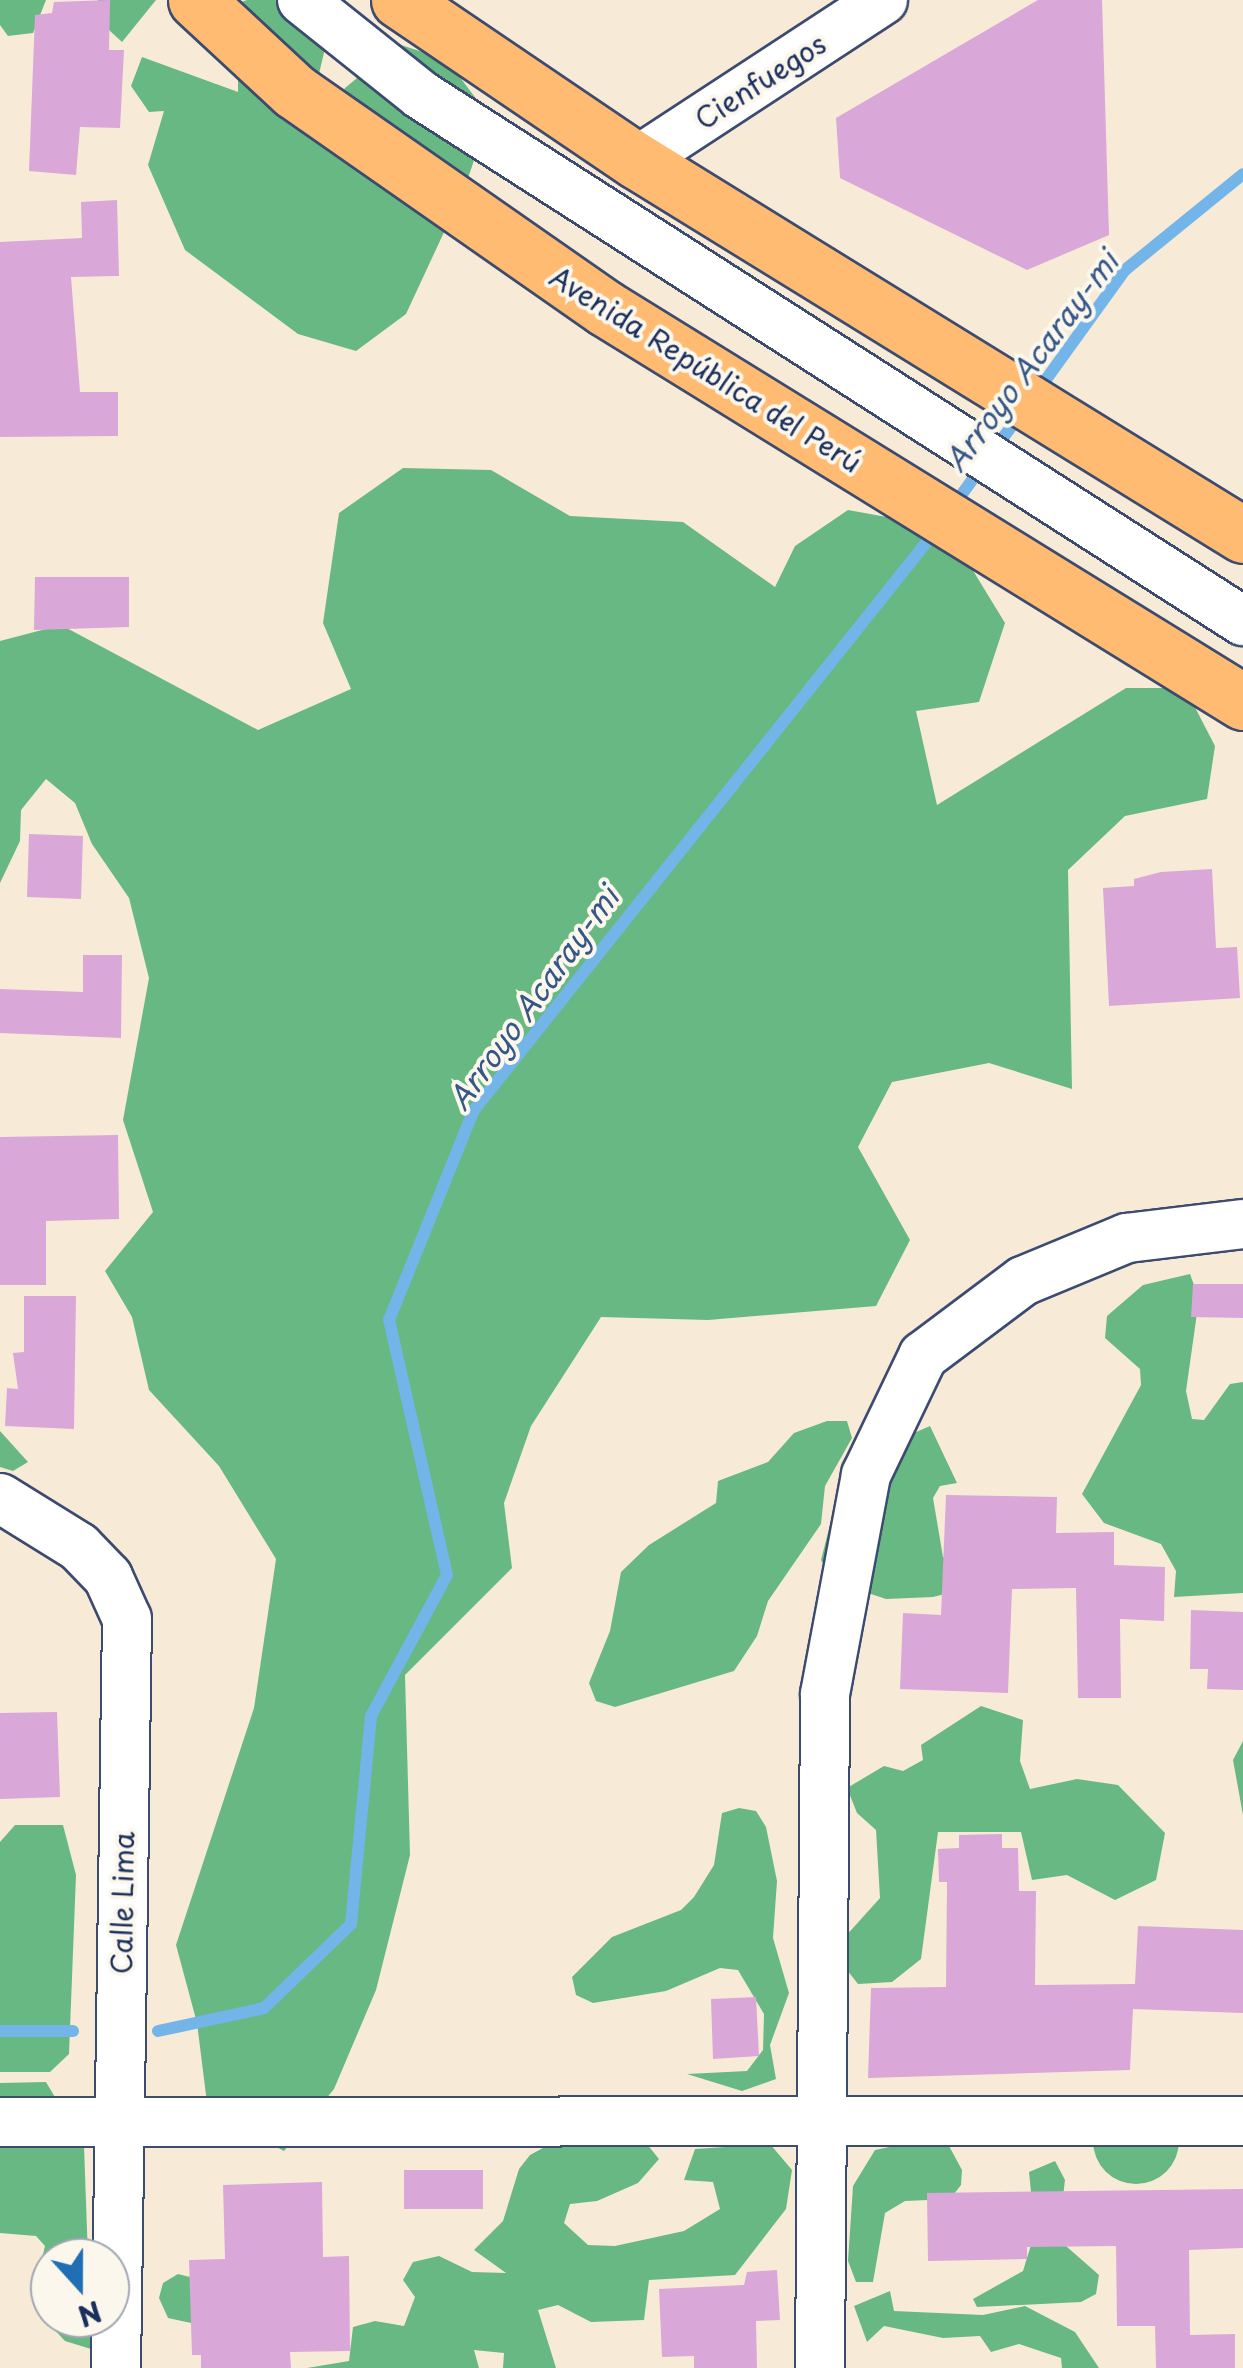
<!DOCTYPE html>
<meta charset="utf-8">
<style>
body{margin:0}
#map{position:relative;width:1243px;height:2368px;overflow:hidden;background:#f7ebd7;font-family:"Playpen Sans",sans-serif}
div>[style]{position:absolute}
.forest>*{inset:0;background:#68b883}
.round{border-radius:50%}
.stream>*{height:12px;margin:-6px;padding:0 6px;transform-origin:6px;border-radius:6px;background:#73b5e8}
.building>*{inset:0;background:#daa7d9}
.roads{filter:drop-shadow(2px 0 #3c4b70) drop-shadow(-2px 0 #3c4b70) drop-shadow(0 2px #3c4b70) drop-shadow(0 -2px #3c4b70)}
.minor>*{height:48px;margin:-24px;padding:0 24px;transform-origin:24px;border-radius:24px;background:#fff}
.highway>*{height:55px;margin:-27.5px;padding:0 27.5px;transform-origin:27.5px;border-radius:27.5px;background:#febb71}
span{translate:-50% -50%;white-space:nowrap;text-align:center;line-height:1.15;-webkit-text-stroke:8px #fbf7ec;paint-order:stroke}
.street-label{font-size:28px;color:#1b2f5e}
.water-label{font-size:30px;color:#355787;font-style:italic}
.north{position:absolute;left:30px;top:2238px;width:100px;height:100px;box-sizing:border-box;background:#fbf7ec;border:2px solid #a1a7b3;border-radius:50%;rotate:159deg;font-size:28px;font-weight:700;line-height:40px;text-align:center;color:#1b2f5e}
.north::after{content:'';display:block;margin:auto;width:35px;height:45px;background:#1f6fb2;clip-path:polygon(50% 0,100% 100%,50% 72%,0 100%)}
</style>
<div id="map">
<div class="forest">
<div style="clip-path:polygon(0 0,46px 0,33px 33px,8px 36px,0 25px)"></div>
<div style="clip-path:polygon(98px 0,156px 0,122px 42px,97px 19px)"></div>
<div style="clip-path:polygon(247px 0,304px 0,327px 40px,318px 78px,334px 108px,345px 88px,398px 44px,447px 60px,489px 116px,465px 187px,406px 314px,356px 351px,298px 334px,185px 250px,148px 165px,164px 111px,149px 112px,131px 86px,142px 57px,238px 92px,238px 3px)"></div>
<div style="clip-path:polygon(403px 468px,491px 470px,570px 516px,683px 522px,775px 587px,795px 546px,848px 510px,947px 528px,1005px 623px,979px 702px,916px 711px,937px 805px,1126px 688px,1185px 688px,1215px 746px,1207px 799px,1125px 816px,1068px 870px,1072px 1089px,989px 1063px,892px 1082px,858px 1147px,910px 1240px,876px 1306px,708px 1320px,601px 1317px,531px 1426px,504px 1503px,512px 1568px,405px 1675px,410px 1855px,376px 1990px,334px 2089px,284px 2151px,208px 2111px,197px 2023px,176px 1945px,254px 1708px,276px 1559px,219px 1466px,149px 1390px,132px 1317px,105px 1271px,153px 1212px,123px 1120px,149px 978px,129px 898px,92px 844px,75px 803px,46px 779px,21px 810px,20px 841px,0 883px,0 641px,61px 625px,258px 730px,351px 689px,323px 623px,339px 513px)"></div>
<div style="clip-path:polygon(1190px 1274px,1199px 1299px,1186px 1391px,1192px 1419px,1204px 1420px,1230px 1384px,1243px 1382px,1243px 1593px,1174px 1597px,1176px 1571px,1161px 1544px,1104px 1523px,1082px 1494px,1141px 1385px,1140px 1369px,1105px 1338px,1107px 1316px,1143px 1285px)"></div>
<div style="clip-path:polygon(827px 1421px,847px 1421px,852px 1438px,825px 1486px,821px 1524px,768px 1601px,757px 1636px,734px 1671px,615px 1707px,596px 1701px,589px 1683px,610px 1631px,621px 1572px,649px 1545px,716px 1503px,718px 1481px,768px 1462px,794px 1433px)"></div>
<div style="clip-path:polygon(930px 1426px,957px 1483px,940px 1486px,933px 1498px,943px 1557px,1005px 1556px,969px 1588px,933px 1597px,886px 1599px,832px 1581px,821px 1560px,836px 1501px,905px 1437px)"></div>
<div style="clip-path:polygon(0 1431px,28px 1462px,13px 1471px,0 1467px)"></div>
<div style="clip-path:polygon(981px 1706px,1023px 1720px,1020px 1761px,1030px 1789px,1077px 1779px,1118px 1785px,1165px 1833px,1156px 1880px,1115px 1900px,1067px 1875px,1032px 1880px,1021px 1832px,938px 1832px,921px 1959px,892px 1982px,858px 1984px,843px 1965px,844px 1938px,880px 1898px,876px 1830px,857px 1813px,847px 1788px,884px 1766px,903px 1771px,923px 1760px,921px 1745px)"></div>
<div style="clip-path:polygon(1243px 1741px,1243px 1815px,1233px 1760px)"></div>
<div style="clip-path:polygon(739px 1808px,756px 1811px,766px 1827px,777px 1881px,773px 1938px,789px 1993px,770px 2045px,776px 2079px,742px 2091px,687px 2074px,747px 2071px,763px 2050px,764px 2014px,738px 1970px,720px 1968px,666px 1991px,593px 2003px,576px 1995px,572px 1977px,612px 1937px,681px 1910px,694px 1897px,714px 1865px,722px 1813px)"></div>
<div style="clip-path:polygon(15px 1825px,63px 1825px,76px 1875px,69px 2054px,50px 2072px,0 2072px,0 1842px)"></div>
<div style="clip-path:polygon(46px 2082px,84px 2146px,88px 2258px,50px 2258px,50px 2318px,90px 2318px,91px 2349px,65px 2341px,49px 2324px,40px 2267px,45px 2246px,36px 2236px,0 2233px,0 2083px)"></div>
<div class="round" style="left:1093px;top:2098px;width:86px;height:86px"></div>
<div style="clip-path:polygon(638px 2133px,659px 2159px,638px 2183px,597px 2201px,570px 2204px,564px 2223px,588px 2245px,615px 2246px,684px 2231px,720px 2209px,713px 2182px,684px 2180px,695px 2149px,770px 2144px,792px 2170px,786px 2209px,735px 2275px,649px 2280px,644px 2320px,591px 2322px,558px 2305px,538px 2310px,556px 2368px,503px 2368px,504px 2353px,474px 2350px,479px 2368px,307px 2368px,349px 2361px,353px 2327px,375px 2321px,404px 2326px,415px 2297px,403px 2280px,413px 2262px,439px 2256px,472px 2272px,506px 2273px,474px 2250px,503px 2221px,519px 2169px,530px 2155px,554px 2142px)"></div>
<div style="clip-path:polygon(923px 2140px,949px 2146px,962px 2170px,961px 2185px,950px 2199px,905px 2201px,885px 2213px,873px 2282px,856px 2282px,848px 2261px,853px 2186px,875px 2150px)"></div>
<div style="clip-path:polygon(1055px 2161px,1065px 2180px,1058px 2239px,1099px 2275px,1096px 2294px,1081px 2302px,977px 2307px,973px 2299px,1023px 2271px,1035px 2232px,1029px 2172px)"></div>
<div style="clip-path:polygon(178px 2274px,202px 2280px,191px 2323px,168px 2318px,159px 2298px,163px 2283px)"></div>
<div style="clip-path:polygon(890px 2291px,894px 2311px,983px 2315px,1025px 2306px,1075px 2332px,1099px 2368px,1062px 2368px,1061px 2358px,1019px 2344px,991px 2352px,980px 2336px,943px 2338px,884px 2326px,867px 2342px,854px 2306px)"></div>
</div>
<div class="stream">
<div style="left:1037px;top:392px;width:150px;rotate:-54.2deg"></div>
<div style="left:1125px;top:270px;width:152px;rotate:-39.1deg"></div>
<div style="left:951px;top:509px;width:120px;rotate:-53.8deg"></div>
<div style="left:0;top:2031px;width:73px"></div>
<div style="left:158px;top:2031px;width:108px;rotate:-12.2deg"></div>
<div style="left:264px;top:2008px;width:121px;rotate:-44deg"></div>
<div style="left:351px;top:1924px;width:209px;rotate:-84.5deg"></div>
<div style="left:371px;top:1716px;width:160px;rotate:-61.7deg"></div>
<div style="left:447px;top:1575px;width:262px;rotate:-102.8deg"></div>
<div style="left:389px;top:1320px;width:227px;rotate:-68deg"></div>
<div style="left:474px;top:1110px;width:743px;rotate:-51.45deg"></div>
</div>
<div class="building">
<div style="clip-path:polygon(110px 0,109px 50px,124px 50px,120px 128px,80px 127px,76px 175px,29px 171px,35px 15px,52px 13px,54px 2px)"></div>
<div style="clip-path:polygon(1038px 0,1102px 0,1109px 235px,1027px 270px,840px 178px,836px 118px)"></div>
<div style="clip-path:polygon(117px 200px,119px 276px,71px 277px,80px 392px,118px 392px,118px 436px,0 437px,0 242px,82px 238px,81px 202px)"></div>
<div style="clip-path:polygon(35px 577px,129px 577px,129px 627px,34px 630px)"></div>
<div style="clip-path:polygon(29px 834px,83px 836px,81px 899px,27px 897px)"></div>
<div style="clip-path:polygon(1212px 869px,1216px 948px,1237px 947px,1240px 998px,1109px 1006px,1103px 888px,1134px 886px,1134px 879px,1161px 872px)"></div>
<div style="clip-path:polygon(83px 955px,122px 955px,121px 1038px,0 1033px,0 989px,83px 992px)"></div>
<div style="clip-path:polygon(118px 1135px,119px 1219px,46px 1221px,46px 1285px,0 1285px,0 1137px)"></div>
<div style="clip-path:polygon(1193px 1284px,1243px 1284px,1243px 1318px,1191px 1317px)"></div>
<div style="clip-path:polygon(24px 1296px,76px 1296px,74px 1429px,5px 1426px,7px 1388px,18px 1389px,13px 1353px,24px 1352px)"></div>
<div style="clip-path:polygon(946px 1495px,1057px 1497px,1056px 1533px,1114px 1532px,1114px 1565px,1165px 1567px,1164px 1621px,1120px 1619px,1121px 1698px,1078px 1698px,1076px 1588px,1012px 1589px,1008px 1693px,900px 1689px,903px 1613px,941px 1615px)"></div>
<div style="clip-path:polygon(1191px 1610px,1243px 1612px,1243px 1690px,1207px 1689px,1208px 1669px,1190px 1669px)"></div>
<div style="clip-path:polygon(57px 1712px,60px 1797px,0 1799px,0 1713px)"></div>
<div style="clip-path:polygon(1002px 1834px,1002px 1848px,1018px 1848px,1019px 1891px,1036px 1891px,1035px 1985px,1135px 1984px,1138px 1926px,1243px 1930px,1243px 2013px,1133px 2009px,1130px 2070px,868px 2078px,871px 1988px,946px 1987px,947px 1882px,939px 1882px,938px 1849px,959px 1848px,959px 1835px)"></div>
<div style="clip-path:polygon(756px 1997px,759px 2056px,713px 2059px,711px 1999px)"></div>
<div style="clip-path:polygon(404px 2170px,483px 2170px,483px 2209px,404px 2209px)"></div>
<div style="clip-path:polygon(322px 2182px,323px 2257px,349px 2256px,350px 2351px,290px 2352px,291px 2368px,201px 2368px,201px 2355px,192px 2355px,189px 2260px,225px 2259px,223px 2185px)"></div>
<div style="clip-path:polygon(1243px 2189px,1243px 2248px,1189px 2250px,1190px 2335px,1235px 2334px,1235px 2368px,1156px 2368px,1155px 2326px,1117px 2326px,1116px 2246px,1027px 2247px,1027px 2259px,928px 2261px,927px 2193px)"></div>
<div style="clip-path:polygon(777px 2270px,780px 2320px,756px 2321px,757px 2368px,694px 2368px,694px 2356px,662px 2357px,659px 2289px,744px 2285px,747px 2272px)"></div>
</div>
<div class="roads">
<div class="minor">
<div style="left:302px;top:0;width:152px;rotate:38.6deg"></div>
<div style="left:421px;top:95px;width:976px;rotate:32.62deg"></div>
<div style="left:637px;top:161px;width:294px;rotate:-33.2deg"></div>
<div style="left:0;top:1498px;width:93px;rotate:31.8deg"></div>
<div style="left:79px;top:1547px;width:42px;rotate:46deg"></div>
<div style="left:108px;top:1577px;width:46px;rotate:65.7deg"></div>
<div style="left:127px;top:1619px;width:749px;rotate:90.84deg"></div>
<div style="left:0;top:2122px;width:1243px;rotate:-0.05deg"></div>
<div style="left:820px;top:2368px;width:674px;rotate:-89.57deg"></div>
<div style="left:825px;top:1694px;width:223px;rotate:-79.4deg"></div>
<div style="left:866px;top:1475px;width:132px;rotate:-64.4deg"></div>
<div style="left:923px;top:1356px;width:125px;rotate:-36.9deg"></div>
<div style="left:1023px;top:1281px;width:113px;rotate:-22.5deg"></div>
<div style="left:1127px;top:1238px;width:117px;rotate:-6.9deg"></div>
</div>
<div class="highway">
<div style="left:196px;top:0;width:134px;rotate:42.9deg"></div>
<div style="left:294px;top:91px;width:379px;rotate:34.9deg"></div>
<div style="left:605px;top:308px;width:750px;rotate:31.7deg"></div>
<div style="left:399px;top:0;width:287px;rotate:34.1deg"></div>
<div style="left:637px;top:161px;width:712px;rotate:31.68deg"></div>
</div>
</div>
<div class="street-label">
<span style="left:760px;top:81px;rotate:-33deg">Cienfuegos</span>
<span style="left:706px;top:369px;rotate:32deg">Avenida República del Perú</span>
<span style="left:122px;top:1903px;rotate:-89deg">Calle Lima</span>
</div>
<div class="water-label">
<span style="left:1031px;top:361px;rotate:-53deg">Arroyo Acaray-mi</span>
<span style="left:533px;top:998px;rotate:-54deg">Arroyo Acaray-mi</span>
</div>
<div class="north">N</div>
</div>
